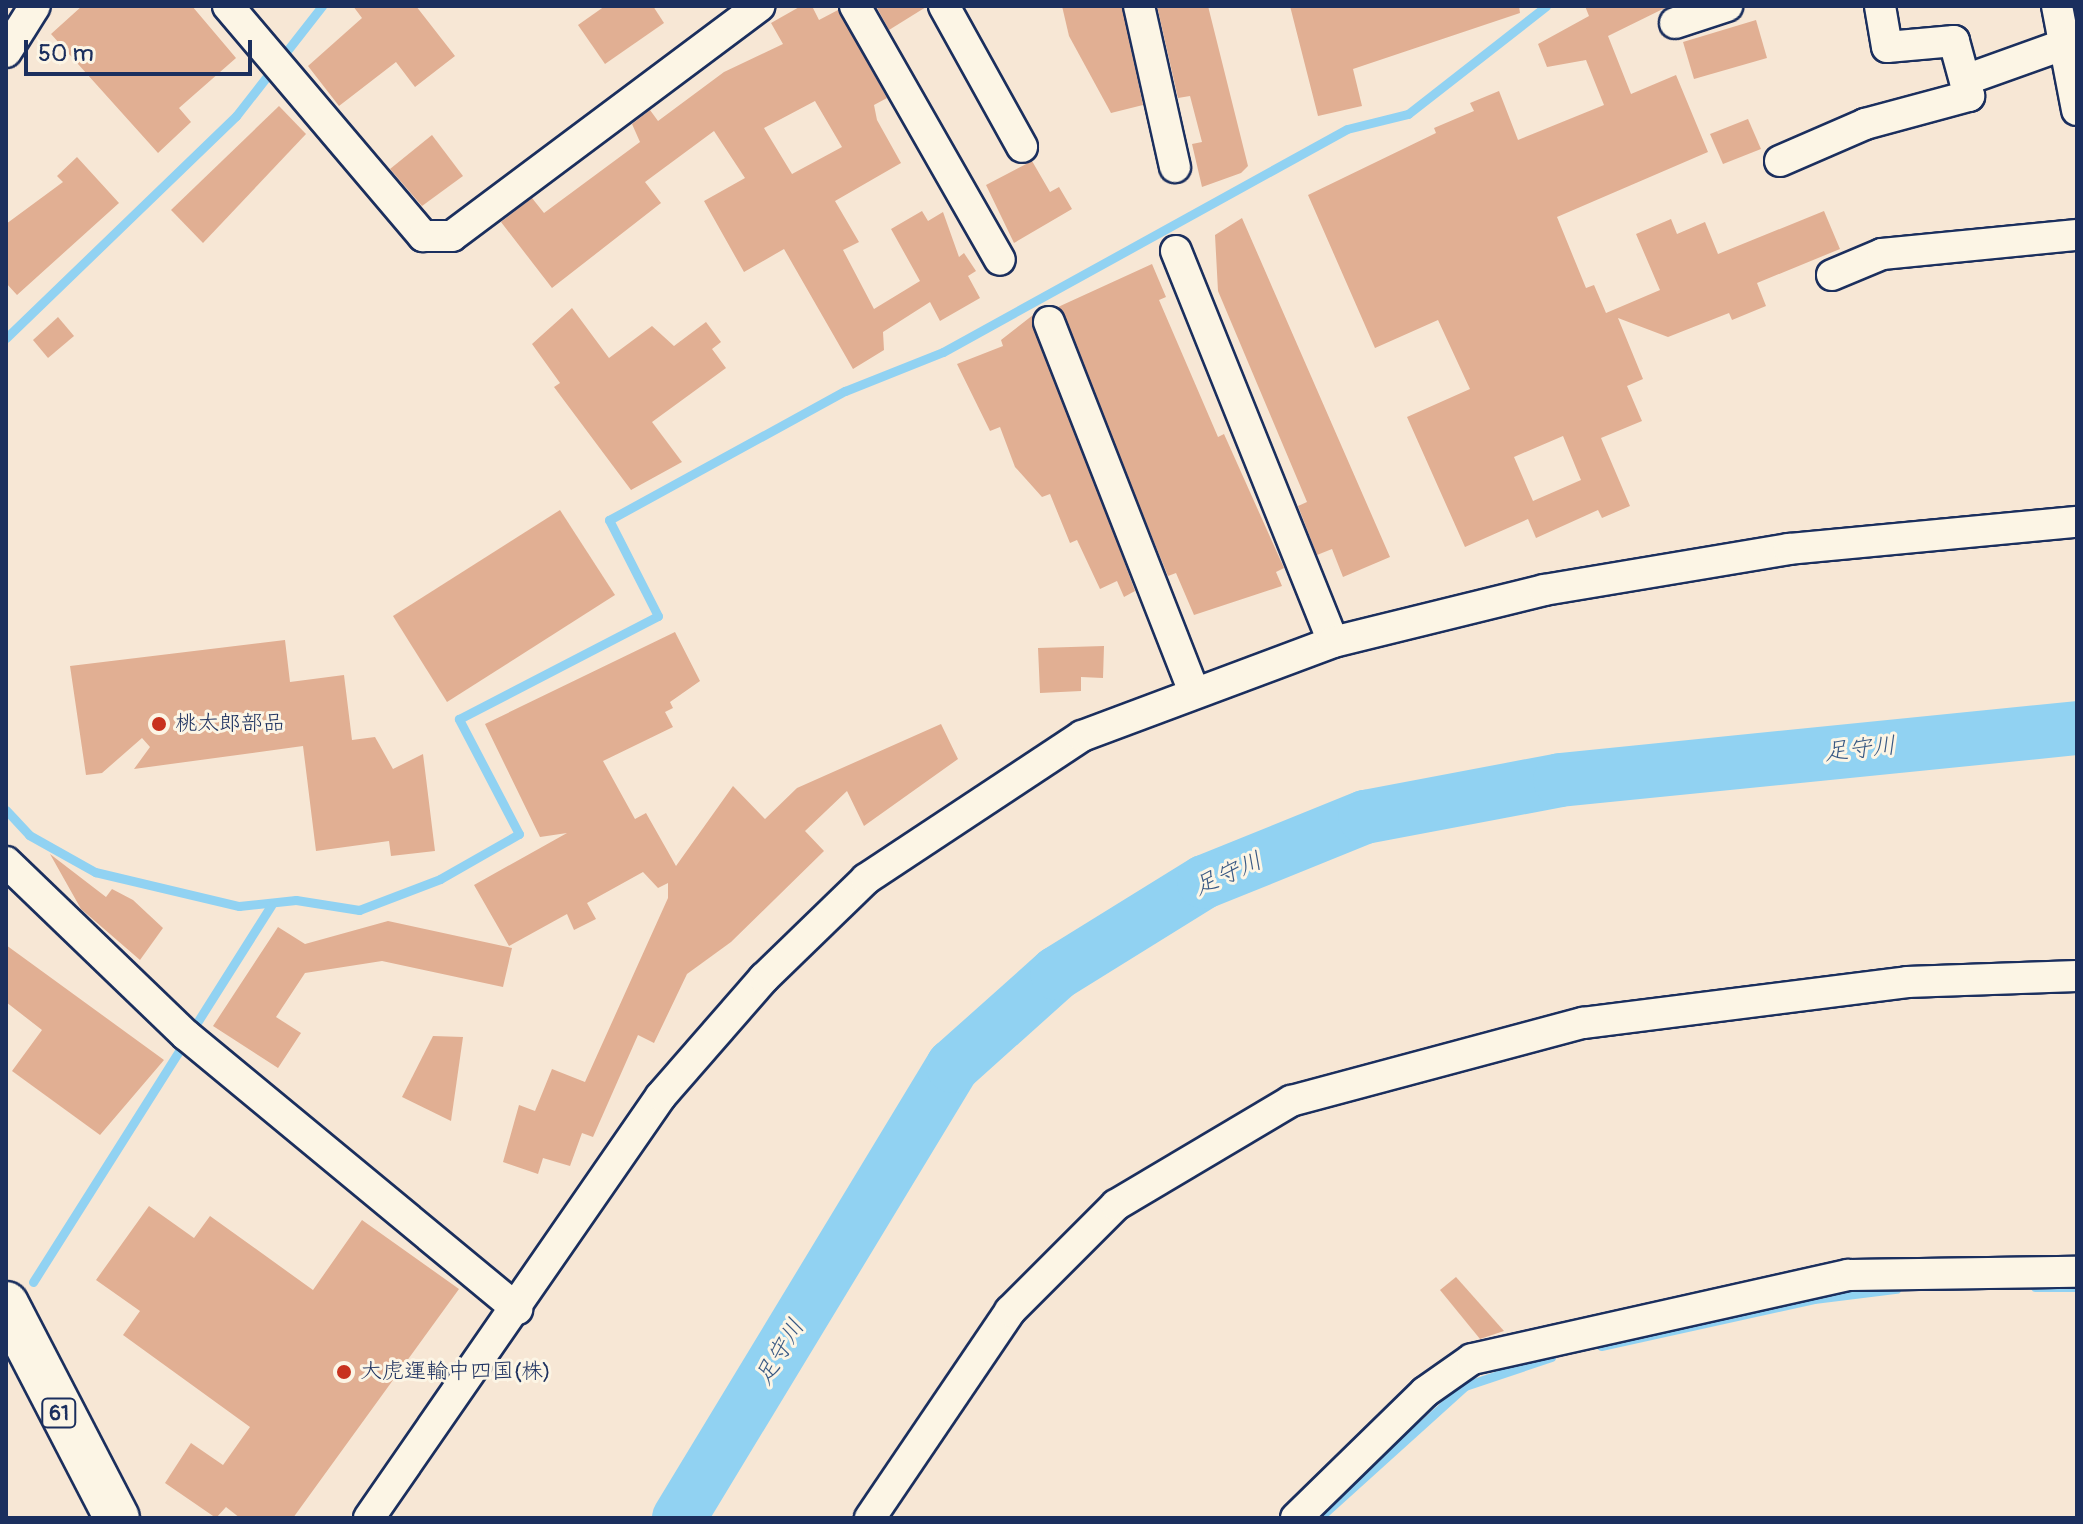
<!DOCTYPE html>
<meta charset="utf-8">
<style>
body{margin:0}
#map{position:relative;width:2083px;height:1524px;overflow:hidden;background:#f7e7d5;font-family:Pangolin,"Klee One",sans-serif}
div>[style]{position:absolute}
.stream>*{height:9px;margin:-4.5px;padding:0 4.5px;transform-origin:4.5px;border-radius:4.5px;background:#91d2f2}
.river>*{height:54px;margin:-27px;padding:0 27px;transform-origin:27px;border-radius:27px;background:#91d2f2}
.building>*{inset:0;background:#e1af93}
.roads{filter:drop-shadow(2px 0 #1b2f5e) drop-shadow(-2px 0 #1b2f5e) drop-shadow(0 2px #1b2f5e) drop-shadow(0 -2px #1b2f5e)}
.minor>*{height:30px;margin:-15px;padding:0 15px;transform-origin:15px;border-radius:15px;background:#fcf5e5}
.primary>*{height:44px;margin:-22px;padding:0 22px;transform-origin:22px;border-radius:22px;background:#fcf5e5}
.dots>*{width:22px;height:22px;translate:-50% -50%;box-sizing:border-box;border:4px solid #fcf5e5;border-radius:50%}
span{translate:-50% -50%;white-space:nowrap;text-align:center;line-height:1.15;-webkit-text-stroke:6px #fcf5e5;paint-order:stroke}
.shield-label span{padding:2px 6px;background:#fcf5e5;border:2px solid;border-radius:6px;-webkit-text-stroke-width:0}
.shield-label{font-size:20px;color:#1b2f5e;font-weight:700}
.poi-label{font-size:22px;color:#1b2f5e}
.left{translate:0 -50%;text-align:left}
.water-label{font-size:24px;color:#385883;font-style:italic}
.frame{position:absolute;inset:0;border:8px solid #1b2f5e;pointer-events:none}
.scale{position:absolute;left:24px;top:40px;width:228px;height:36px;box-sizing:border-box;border:4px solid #1b2f5e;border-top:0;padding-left:10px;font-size:24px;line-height:28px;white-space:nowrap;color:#1b2f5e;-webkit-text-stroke:6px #fcf5e5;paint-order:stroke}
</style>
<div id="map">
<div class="stream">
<div style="left:6px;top:338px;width:320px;rotate:-44deg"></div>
<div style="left:236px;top:116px;width:140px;rotate:-52deg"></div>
<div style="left:6px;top:810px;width:34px;rotate:47deg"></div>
<div style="left:29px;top:835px;width:76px;rotate:29.3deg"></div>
<div style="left:95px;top:872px;width:148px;rotate:13.3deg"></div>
<div style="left:239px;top:906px;width:57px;rotate:-6deg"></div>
<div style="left:296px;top:900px;width:64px;rotate:9deg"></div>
<div style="left:359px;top:910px;width:87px;rotate:-20.9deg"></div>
<div style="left:440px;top:879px;width:91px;rotate:-29.7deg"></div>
<div style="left:519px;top:834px;width:130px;rotate:-117.6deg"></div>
<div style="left:459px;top:719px;width:224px;rotate:-27.4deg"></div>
<div style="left:658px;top:616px;width:108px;rotate:-117deg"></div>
<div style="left:609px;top:520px;width:269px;rotate:-28.7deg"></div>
<div style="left:845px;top:391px;width:105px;rotate:-21.7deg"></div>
<div style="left:943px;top:352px;width:461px;rotate:-28.9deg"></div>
<div style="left:1347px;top:129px;width:63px;rotate:-13.8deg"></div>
<div style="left:1408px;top:114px;width:175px;rotate:-38deg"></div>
<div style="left:33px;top:1282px;width:446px;rotate:-57.7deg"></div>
<div style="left:2035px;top:1287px;width:42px"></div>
<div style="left:1601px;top:1346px;width:218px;rotate:-12.4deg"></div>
<div style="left:1814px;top:1299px;width:83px;rotate:-7deg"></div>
<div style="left:1319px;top:1518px;width:197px;rotate:-42.1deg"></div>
<div style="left:1465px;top:1386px;width:91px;rotate:-18.6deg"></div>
</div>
<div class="river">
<div style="left:679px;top:1518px;width:529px;rotate:-58.78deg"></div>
<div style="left:953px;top:1066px;width:140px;rotate:-41.8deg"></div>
<div style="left:1057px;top:973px;width:173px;rotate:-31.8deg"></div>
<div style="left:1204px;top:882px;width:174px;rotate:-22deg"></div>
<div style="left:1365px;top:817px;width:198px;rotate:-10.7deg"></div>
<div style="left:1560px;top:780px;width:520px;rotate:-5.74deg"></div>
</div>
<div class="building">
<div style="clip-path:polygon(82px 6px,192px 6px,236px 58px,179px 108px,191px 122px,158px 153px,51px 34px)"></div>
<div style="clip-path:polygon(353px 6px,416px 6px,455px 56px,415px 87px,396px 62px,339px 106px,308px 66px,362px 18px)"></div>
<div style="clip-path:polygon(605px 6px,653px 6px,664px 23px,605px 64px,578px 25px)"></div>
<div style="clip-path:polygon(evenodd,801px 6px,812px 6px,819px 20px,838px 10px,887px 98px,874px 105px,877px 120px,901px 163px,835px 201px,859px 242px,843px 250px,874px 309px,920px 281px,891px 229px,922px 211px,928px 221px,943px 212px,959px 257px,964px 253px,976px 271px,968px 276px,980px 298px,940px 321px,930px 302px,883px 332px,884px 350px,853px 369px,784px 249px,744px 272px,704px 201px,745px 178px,714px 131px,645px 182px,661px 203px,552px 288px,501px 222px,532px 198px,544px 213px,640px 142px,632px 124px,650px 110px,658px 121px,724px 72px,783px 44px,771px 23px,801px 6px,815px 101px,842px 147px,792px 174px,764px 128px,815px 101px)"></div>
<div style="clip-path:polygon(876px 6px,926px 6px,926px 7px,889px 30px)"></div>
<div style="clip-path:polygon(1062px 6px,1122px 6px,1143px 105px,1111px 113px,1069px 36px)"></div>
<div style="clip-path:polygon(1157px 6px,1208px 6px,1248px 166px,1241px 173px,1202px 187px,1192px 144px,1202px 142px,1190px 96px,1178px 98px)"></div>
<div style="clip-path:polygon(1290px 6px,1519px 6px,1520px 13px,1353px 69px,1362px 106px,1318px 116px)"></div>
<div style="clip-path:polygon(evenodd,1585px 6px,1669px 6px,1608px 36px,1631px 94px,1676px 75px,1708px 152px,1557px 217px,1586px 288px,1594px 285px,1606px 313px,1660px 290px,1636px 234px,1671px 219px,1677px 234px,1705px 222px,1718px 254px,1824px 211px,1840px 249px,1757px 283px,1766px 306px,1732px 320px,1729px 313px,1668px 337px,1618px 318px,1643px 379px,1627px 386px,1642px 421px,1601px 438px,1630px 506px,1602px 518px,1598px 510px,1536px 538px,1528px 519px,1465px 547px,1407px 417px,1470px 389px,1438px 320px,1375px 348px,1308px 195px,1436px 133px,1434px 128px,1474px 111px,1470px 103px,1499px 91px,1518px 140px,1604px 105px,1586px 60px,1547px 67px,1538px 44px,1589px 16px,1585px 6px,1563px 436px,1581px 480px,1533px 501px,1514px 457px,1563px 436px)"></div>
<div style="clip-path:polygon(1756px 20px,1767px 58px,1694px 79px,1683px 42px)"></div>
<div style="clip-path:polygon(279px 106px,306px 134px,203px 243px,171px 210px)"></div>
<div style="clip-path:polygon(1748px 119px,1761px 149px,1723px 164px,1710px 134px)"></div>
<div style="clip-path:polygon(432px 135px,463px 176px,422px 206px,390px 169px)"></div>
<div style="clip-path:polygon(77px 157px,119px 203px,17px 295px,6px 283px,6px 224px,63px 182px,57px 176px)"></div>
<div style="clip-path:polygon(1032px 161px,1050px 192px,1059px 187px,1072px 209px,1014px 243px,986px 185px)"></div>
<div style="clip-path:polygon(1242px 218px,1390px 557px,1343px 577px,1332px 549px,1317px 555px,1298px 506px,1307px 502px,1218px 291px,1215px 235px)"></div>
<div style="clip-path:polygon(1152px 264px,1166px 297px,1159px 300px,1218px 437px,1224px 434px,1284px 568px,1276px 572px,1282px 586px,1194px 615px,1176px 573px,1168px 576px,1058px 307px)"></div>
<div style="clip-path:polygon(572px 308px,609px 358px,652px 326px,674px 346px,706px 322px,721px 342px,712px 349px,726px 368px,652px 422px,682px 462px,631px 490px,554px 387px,560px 383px,532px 344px)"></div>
<div style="clip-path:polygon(1033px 315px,1135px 591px,1124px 597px,1117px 581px,1100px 589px,1077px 540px,1070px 543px,1050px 494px,1042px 497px,1015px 467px,1000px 427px,990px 431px,957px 364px,1003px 346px,1001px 340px)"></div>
<div style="clip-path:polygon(58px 317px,74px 336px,48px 358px,33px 340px)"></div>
<div style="clip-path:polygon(560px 510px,615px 595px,447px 702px,393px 616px)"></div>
<div style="clip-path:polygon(675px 632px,700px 681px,670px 702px,673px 708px,665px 712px,673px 727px,603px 761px,635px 819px,646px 813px,676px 866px,733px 786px,765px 819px,797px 788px,941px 724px,958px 759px,864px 826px,847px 791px,805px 831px,824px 851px,731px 942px,687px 974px,654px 1043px,638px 1035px,593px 1137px,582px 1133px,570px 1166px,543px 1158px,538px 1174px,503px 1162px,519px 1105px,535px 1111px,552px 1069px,585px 1082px,668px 898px,668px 883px,658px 888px,643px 872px,587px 903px,596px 919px,574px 930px,567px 914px,509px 946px,474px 885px,567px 833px,540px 837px,485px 724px)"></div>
<div style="clip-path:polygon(285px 640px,290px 682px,344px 675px,352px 740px,375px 737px,393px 769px,423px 754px,435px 851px,391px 856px,389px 841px,316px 851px,303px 746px,134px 769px,150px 747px,142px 738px,102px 773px,86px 775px,70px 666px)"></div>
<div style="clip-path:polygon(1104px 646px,1103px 678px,1081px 677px,1081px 691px,1040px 693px,1038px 648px)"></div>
<div style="clip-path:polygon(50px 854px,106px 897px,112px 889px,133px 900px,163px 928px,140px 960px,81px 909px)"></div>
<div style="clip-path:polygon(388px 921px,512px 948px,503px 987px,382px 961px,305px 973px,276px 1017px,301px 1033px,278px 1068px,213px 1026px,278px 927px,305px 944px)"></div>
<div style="clip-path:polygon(6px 945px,164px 1060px,100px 1135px,12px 1071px,42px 1030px,6px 1002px)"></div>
<div style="clip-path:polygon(433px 1036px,463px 1037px,451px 1121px,402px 1097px)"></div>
<div style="clip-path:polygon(149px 1206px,194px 1238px,210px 1216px,313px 1290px,362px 1220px,459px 1289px,293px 1518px,240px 1518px,226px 1507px,216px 1518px,165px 1483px,191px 1443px,223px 1465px,250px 1427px,123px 1335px,140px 1311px,96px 1280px)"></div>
<div style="clip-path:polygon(1456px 1277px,1504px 1331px,1480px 1339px,1440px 1290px)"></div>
</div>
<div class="roads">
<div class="minor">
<div style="left:228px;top:6px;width:302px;rotate:49.7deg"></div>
<div style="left:423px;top:236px;width:29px"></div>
<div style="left:452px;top:236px;width:384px;rotate:-36.8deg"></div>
<div style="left:855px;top:6px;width:292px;rotate:60.3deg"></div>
<div style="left:944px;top:6px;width:161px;rotate:61deg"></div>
<div style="left:1139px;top:6px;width:165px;rotate:77.4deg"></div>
<div style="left:2057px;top:6px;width:106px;rotate:79.1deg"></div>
<div style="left:1675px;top:23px;width:55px;rotate:-18.1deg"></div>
<div style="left:6px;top:52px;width:54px;rotate:-57.8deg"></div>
<div style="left:1965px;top:80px;width:119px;rotate:-19.7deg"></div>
<div style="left:1780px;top:161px;width:93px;rotate:-23.5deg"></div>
<div style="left:1865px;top:124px;width:108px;rotate:-15.1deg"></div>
<div style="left:1969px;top:96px;width:57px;rotate:-105.3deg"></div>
<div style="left:1954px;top:41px;width:67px;rotate:174.9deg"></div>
<div style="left:1887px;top:47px;width:42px;rotate:-99.7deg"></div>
<div style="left:1176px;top:251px;width:421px;rotate:68.1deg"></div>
<div style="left:1832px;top:275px;width:54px;rotate:-22.8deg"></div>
<div style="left:1882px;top:254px;width:196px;rotate:-5.6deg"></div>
<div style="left:1049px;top:322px;width:394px;rotate:68.6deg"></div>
<div style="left:6px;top:862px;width:250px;rotate:43.9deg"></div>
<div style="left:186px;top:1035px;width:430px;rotate:39.6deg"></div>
<div style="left:369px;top:1518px;width:513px;rotate:-55.32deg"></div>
<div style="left:661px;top:1096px;width:157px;rotate:-48.9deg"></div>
<div style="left:764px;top:978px;width:142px;rotate:-44.1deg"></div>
<div style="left:866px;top:879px;width:259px;rotate:-33.5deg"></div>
<div style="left:1082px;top:736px;width:268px;rotate:-20.5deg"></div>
<div style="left:1333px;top:642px;width:217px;rotate:-13.8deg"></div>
<div style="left:1544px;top:590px;width:248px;rotate:-9.5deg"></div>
<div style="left:1789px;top:549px;width:289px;rotate:-5.4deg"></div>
<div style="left:870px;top:1518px;width:250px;rotate:-55.9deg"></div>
<div style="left:1010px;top:1311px;width:150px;rotate:-45deg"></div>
<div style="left:1116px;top:1205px;width:204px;rotate:-30.7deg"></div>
<div style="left:1291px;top:1101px;width:302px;rotate:-15deg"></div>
<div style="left:1583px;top:1023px;width:327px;rotate:-7.2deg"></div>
<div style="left:1907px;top:982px;width:170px;rotate:-2deg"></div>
<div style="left:1296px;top:1518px;width:180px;rotate:-44.3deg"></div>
<div style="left:1425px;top:1392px;width:57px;rotate:-35.1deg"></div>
<div style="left:1472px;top:1359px;width:385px;rotate:-12.6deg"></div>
<div style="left:1848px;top:1275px;width:229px;rotate:-0.8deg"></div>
</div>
<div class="primary">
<div style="left:6px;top:1304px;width:241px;rotate:62.6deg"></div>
</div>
</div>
<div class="dots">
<div style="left:159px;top:724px;background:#c8321e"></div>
<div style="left:344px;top:1372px;background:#c8321e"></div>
</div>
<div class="shield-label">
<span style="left:59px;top:1413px">61</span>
</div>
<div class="poi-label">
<span class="left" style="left:175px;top:724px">桃太郎部品</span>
<span class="left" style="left:360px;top:1372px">大虎運輸中四国(株)</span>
</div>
<div class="water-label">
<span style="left:1860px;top:749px;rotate:-6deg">足守川</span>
<span style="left:1228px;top:874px;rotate:-24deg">足守川</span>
<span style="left:780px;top:1352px;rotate:-59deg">足守川</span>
</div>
<div class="frame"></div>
<div class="scale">50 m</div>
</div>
